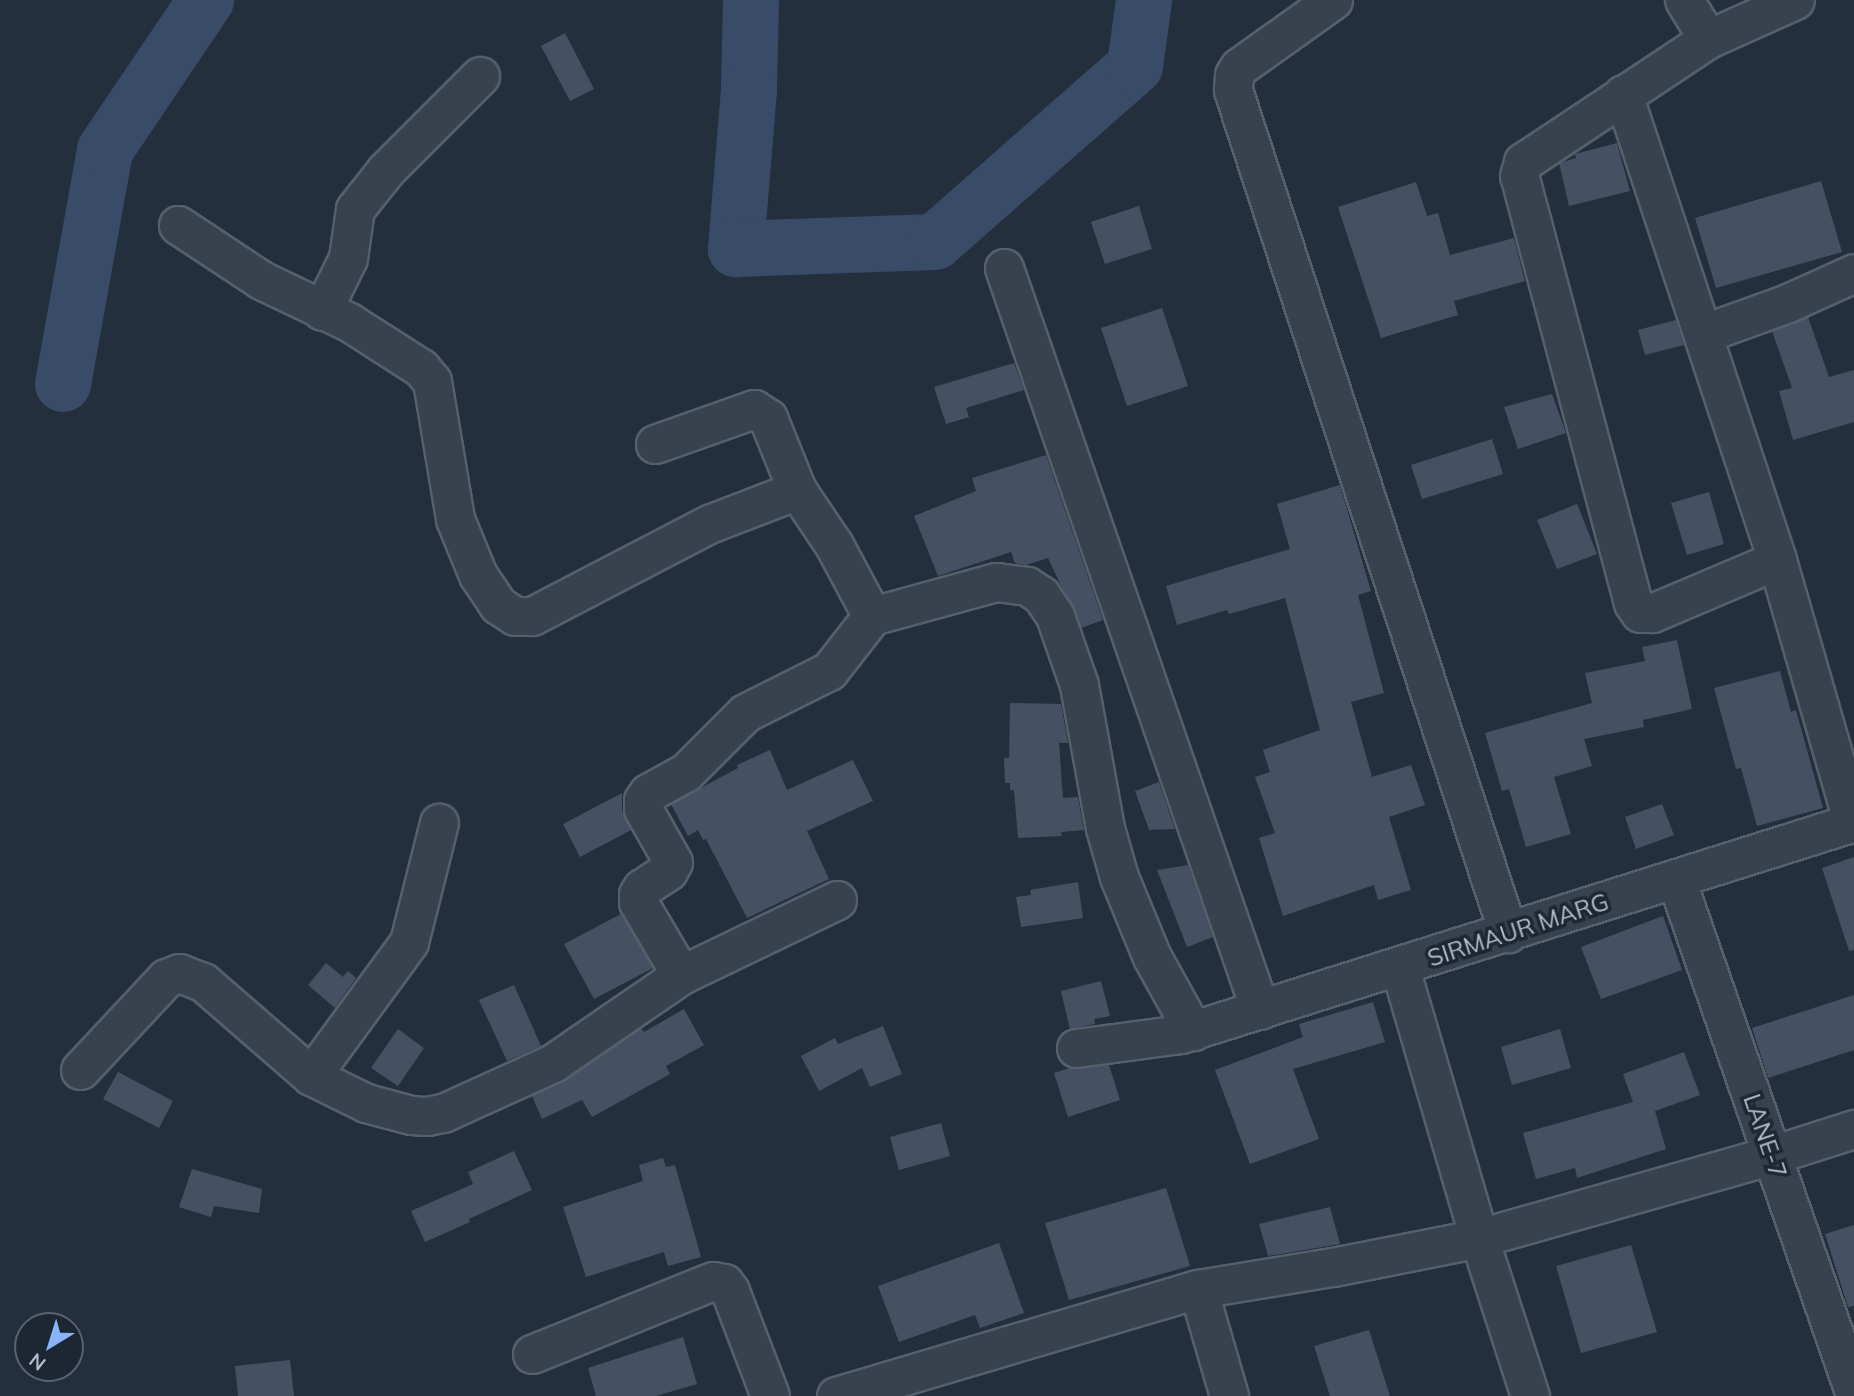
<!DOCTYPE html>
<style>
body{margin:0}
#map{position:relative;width:1854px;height:1396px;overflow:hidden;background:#242f3e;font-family:Mulish,sans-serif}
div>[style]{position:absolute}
.river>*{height:56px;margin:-28px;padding:0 28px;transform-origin:28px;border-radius:28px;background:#394c67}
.building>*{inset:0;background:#455162}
.roads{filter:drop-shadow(2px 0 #565f6c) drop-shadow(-2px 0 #565f6c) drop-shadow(0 2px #565f6c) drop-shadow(0 -2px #565f6c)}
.street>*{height:37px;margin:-18.5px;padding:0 18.5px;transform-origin:18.5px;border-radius:18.5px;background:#38414e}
span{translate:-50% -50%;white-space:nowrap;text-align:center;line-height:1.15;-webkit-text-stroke:7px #1d2633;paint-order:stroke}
.street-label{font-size:24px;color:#b4bcc9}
.north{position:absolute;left:14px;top:1312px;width:70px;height:70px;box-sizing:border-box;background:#1d2633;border:2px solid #59626f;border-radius:50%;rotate:218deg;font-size:19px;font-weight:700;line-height:28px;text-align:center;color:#b4bcc9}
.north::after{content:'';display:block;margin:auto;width:24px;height:32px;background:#8ab4f8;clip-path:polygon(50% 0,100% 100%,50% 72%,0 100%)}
</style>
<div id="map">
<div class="river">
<div style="left:751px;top:0;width:90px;rotate:91.3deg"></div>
<div style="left:749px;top:90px;width:160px;rotate:94.7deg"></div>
<div style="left:736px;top:249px;width:199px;rotate:-2deg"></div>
<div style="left:935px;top:242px;width:266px;rotate:-41.3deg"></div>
<div style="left:1135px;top:66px;width:67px;rotate:-82.2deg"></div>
<div style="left:63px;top:384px;width:238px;rotate:-79.8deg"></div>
<div style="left:105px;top:150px;width:181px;rotate:-56deg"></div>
</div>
<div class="building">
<div style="clip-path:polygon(565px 33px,594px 89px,570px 101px,541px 46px)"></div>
<div style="clip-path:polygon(1617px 143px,1630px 191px,1569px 206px,1559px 163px,1576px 158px,1575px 154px)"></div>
<div style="clip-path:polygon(1821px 181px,1842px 252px,1716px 288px,1695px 218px)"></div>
<div style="clip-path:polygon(1416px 182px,1427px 216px,1438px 213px,1450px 255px,1514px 238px,1525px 281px,1454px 301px,1458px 315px,1381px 338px,1338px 207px)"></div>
<div style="clip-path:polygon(1139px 206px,1152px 249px,1105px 264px,1091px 222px)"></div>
<div style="clip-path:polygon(1162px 308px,1188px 386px,1127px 406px,1101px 328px)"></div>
<div style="clip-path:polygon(1808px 317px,1829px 377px,1854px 370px,1854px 422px,1793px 440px,1779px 391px,1792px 388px,1772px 331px)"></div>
<div style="clip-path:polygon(1676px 320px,1684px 345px,1645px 355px,1638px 330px)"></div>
<div style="clip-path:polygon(1014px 363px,1024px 390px,966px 408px,969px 417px,946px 424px,934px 387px)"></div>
<div style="clip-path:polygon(1552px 394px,1566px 433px,1518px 449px,1504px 407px)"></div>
<div style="clip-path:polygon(1492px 439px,1503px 474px,1422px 499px,1411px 465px)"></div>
<div style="clip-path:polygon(1046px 455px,1103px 620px,1081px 628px,1048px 558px,1026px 565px,1015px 563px,1011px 552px,938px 576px,914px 516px,976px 491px,972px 478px)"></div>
<div style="clip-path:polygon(1340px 485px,1371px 591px,1358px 595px,1384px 693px,1351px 702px,1372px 777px,1411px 765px,1425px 805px,1389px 817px,1411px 890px,1378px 900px,1374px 885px,1283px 916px,1259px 838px,1275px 833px,1255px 777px,1270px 772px,1263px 750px,1320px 730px,1285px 598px,1229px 614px,1227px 610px,1177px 625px,1166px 586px,1290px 549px,1277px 504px)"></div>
<div style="clip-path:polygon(1709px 492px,1724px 544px,1687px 555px,1671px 503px)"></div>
<div style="clip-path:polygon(1577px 504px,1597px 554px,1557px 569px,1537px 520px)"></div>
<div style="clip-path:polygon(1677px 640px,1692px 709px,1643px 720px,1644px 727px,1584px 739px,1592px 766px,1554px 777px,1571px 834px,1526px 847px,1509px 789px,1502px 791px,1485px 733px,1592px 703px,1585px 673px,1645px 661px,1642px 647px)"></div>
<div style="clip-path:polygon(1780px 671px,1791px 712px,1796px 710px,1823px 808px,1757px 826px,1741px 768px,1736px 769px,1714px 688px)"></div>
<div style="clip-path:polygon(1010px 703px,1061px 704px,1068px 743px,1059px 743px,1063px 798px,1078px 797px,1084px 830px,1061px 832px,1062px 836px,1018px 838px,1014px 790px,1010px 790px,1010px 783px,1005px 783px,1004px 758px,1009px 758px)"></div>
<div style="clip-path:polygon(770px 750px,787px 790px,853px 760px,873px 801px,807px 831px,829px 879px,747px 918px,706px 839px,703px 840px,698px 830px,688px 836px,671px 804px,738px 768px,737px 765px)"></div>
<div style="clip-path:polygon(1159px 782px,1175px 829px,1149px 830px,1135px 791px)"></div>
<div style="clip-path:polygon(622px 793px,622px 810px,631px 830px,580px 857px,563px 824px)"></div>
<div style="clip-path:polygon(1662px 804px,1674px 835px,1636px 849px,1625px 817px)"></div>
<div style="clip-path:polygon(1854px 857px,1854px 950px,1849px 951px,1822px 868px)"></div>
<div style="clip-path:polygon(1188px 865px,1213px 937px,1187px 947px,1157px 870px)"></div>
<div style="clip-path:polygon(1078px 882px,1083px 918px,1021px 927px,1016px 897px,1031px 895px,1030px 890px)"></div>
<div style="clip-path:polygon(621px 914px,653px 968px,594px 999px,564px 944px)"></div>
<div style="clip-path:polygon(1663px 916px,1682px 970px,1601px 999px,1581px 947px)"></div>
<div style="clip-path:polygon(326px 963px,343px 977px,348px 971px,356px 978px,335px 1008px,308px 985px)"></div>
<div style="clip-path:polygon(1101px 981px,1110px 1016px,1094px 1019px,1095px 1024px,1070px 1029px,1061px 991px)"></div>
<div style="clip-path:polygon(514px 985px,541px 1046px,507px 1061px,479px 1000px)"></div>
<div style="clip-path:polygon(1854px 995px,1854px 1050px,1768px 1078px,1752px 1028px)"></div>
<div style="clip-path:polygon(1373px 1002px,1385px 1042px,1293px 1069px,1319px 1139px,1250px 1164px,1215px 1070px,1303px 1037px,1299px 1024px)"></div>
<div style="clip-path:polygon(684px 1009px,704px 1045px,666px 1066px,670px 1074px,592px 1117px,582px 1100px,542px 1119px,532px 1096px,565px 1080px,641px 1028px,644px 1032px)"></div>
<div style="clip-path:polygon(883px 1026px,902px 1074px,870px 1087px,862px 1068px,819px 1091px,801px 1056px,835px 1038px,838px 1044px)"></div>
<div style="clip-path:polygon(398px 1029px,424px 1048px,398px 1086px,371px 1068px)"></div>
<div style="clip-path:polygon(1560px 1029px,1571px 1068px,1512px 1085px,1501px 1047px)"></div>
<div style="clip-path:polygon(1684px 1052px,1700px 1095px,1655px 1111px,1666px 1149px,1577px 1178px,1575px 1168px,1536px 1179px,1523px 1133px,1633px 1102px,1623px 1074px)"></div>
<div style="clip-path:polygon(1109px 1065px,1120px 1100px,1068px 1117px,1054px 1073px,1070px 1068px)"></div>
<div style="clip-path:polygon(118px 1072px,173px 1101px,159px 1128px,103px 1099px)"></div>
<div style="clip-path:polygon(941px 1123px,950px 1156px,899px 1170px,890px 1137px)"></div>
<div style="clip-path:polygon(514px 1151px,532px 1190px,469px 1219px,470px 1222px,425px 1242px,411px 1211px,473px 1184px,468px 1172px)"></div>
<div style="clip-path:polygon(663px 1158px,666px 1167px,675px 1165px,701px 1257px,668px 1266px,664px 1252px,586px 1277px,563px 1207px,643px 1181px,639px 1165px)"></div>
<div style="clip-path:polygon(192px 1169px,262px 1189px,259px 1213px,214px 1206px,211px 1217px,179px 1207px)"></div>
<div style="clip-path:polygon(1166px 1188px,1190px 1266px,1069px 1300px,1045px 1223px)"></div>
<div style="clip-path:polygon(1330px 1207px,1340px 1244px,1268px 1256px,1259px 1224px)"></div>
<div style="clip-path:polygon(1854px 1225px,1854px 1306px,1848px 1307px,1825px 1234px)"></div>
<div style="clip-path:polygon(999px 1243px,1024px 1313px,980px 1328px,975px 1315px,899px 1342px,878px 1286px)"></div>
<div style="clip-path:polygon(1631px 1245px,1657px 1332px,1581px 1353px,1556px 1266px)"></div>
<div style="clip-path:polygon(1369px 1330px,1390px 1396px,1330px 1396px,1314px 1346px)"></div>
<div style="clip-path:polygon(683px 1337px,697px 1384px,656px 1396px,596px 1396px,588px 1368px)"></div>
<div style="clip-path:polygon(290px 1360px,294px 1396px,238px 1396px,235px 1366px)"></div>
</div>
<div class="roads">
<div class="street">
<div style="left:1333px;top:0;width:115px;rotate:144.5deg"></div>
<div style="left:1239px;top:67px;width:9px;rotate:122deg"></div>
<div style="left:1234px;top:75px;width:15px;rotate:94deg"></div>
<div style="left:1233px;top:90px;width:887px;rotate:71.93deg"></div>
<div style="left:1684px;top:0;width:46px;rotate:58.4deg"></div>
<div style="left:1623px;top:94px;width:491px;rotate:71.7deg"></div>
<div style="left:1777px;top:560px;width:274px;rotate:73.9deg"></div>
<div style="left:178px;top:225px;width:100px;rotate:33.5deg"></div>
<div style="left:261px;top:280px;width:98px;rotate:25.5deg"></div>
<div style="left:349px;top:322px;width:85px;rotate:32.6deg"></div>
<div style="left:421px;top:368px;width:17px;rotate:50deg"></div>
<div style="left:432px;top:381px;width:140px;rotate:80.5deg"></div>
<div style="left:455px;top:519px;width:61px;rotate:67.7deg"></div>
<div style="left:478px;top:575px;width:36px;rotate:56deg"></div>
<div style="left:498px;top:605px;width:20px;rotate:33deg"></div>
<div style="left:515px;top:616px;width:17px"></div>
<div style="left:532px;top:616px;width:199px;rotate:-27.5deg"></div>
<div style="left:709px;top:524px;width:94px;rotate:-21.1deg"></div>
<div style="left:797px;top:490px;width:66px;rotate:56.1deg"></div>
<div style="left:834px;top:545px;width:81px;rotate:61.8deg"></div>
<div style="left:872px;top:616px;width:129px;rotate:-15.3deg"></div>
<div style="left:996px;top:582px;width:31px;rotate:7deg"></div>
<div style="left:1027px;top:586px;width:17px;rotate:33deg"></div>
<div style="left:1041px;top:595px;width:25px;rotate:56deg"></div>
<div style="left:1055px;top:616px;width:73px;rotate:70.8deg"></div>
<div style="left:1079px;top:685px;width:145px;rotate:79.7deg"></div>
<div style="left:1105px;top:828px;width:51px;rotate:74.1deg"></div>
<div style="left:1119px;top:877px;width:87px;rotate:67.6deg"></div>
<div style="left:1152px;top:957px;width:85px;rotate:61deg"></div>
<div style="left:1004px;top:268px;width:785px;rotate:70.96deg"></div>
<div style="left:322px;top:311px;width:59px;rotate:-63.9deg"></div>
<div style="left:348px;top:258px;width:49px;rotate:-81.9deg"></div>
<div style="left:355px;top:209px;width:50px;rotate:-51.5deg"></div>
<div style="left:386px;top:170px;width:133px;rotate:-45deg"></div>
<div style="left:1705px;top:333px;width:88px;rotate:-19.9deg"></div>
<div style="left:1788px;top:303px;width:72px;rotate:-24.4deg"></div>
<div style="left:655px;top:444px;width:105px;rotate:-19.5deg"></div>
<div style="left:754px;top:409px;width:17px;rotate:33deg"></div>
<div style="left:768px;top:418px;width:78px;rotate:68.1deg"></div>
<div style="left:1777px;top:560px;width:136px;rotate:157deg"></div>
<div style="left:1652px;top:613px;width:12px;rotate:180deg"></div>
<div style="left:1640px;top:613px;width:12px;rotate:-125deg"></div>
<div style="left:1633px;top:603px;width:442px;rotate:-104.9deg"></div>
<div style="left:1519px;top:176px;width:15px;rotate:-74deg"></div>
<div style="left:1523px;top:162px;width:222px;rotate:-33.6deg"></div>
<div style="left:1708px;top:39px;width:95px;rotate:-24.1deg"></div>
<div style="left:1676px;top:879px;width:543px;rotate:70.86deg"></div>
<div style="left:837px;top:900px;width:173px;rotate:154.3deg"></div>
<div style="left:681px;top:975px;width:85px;rotate:-120.5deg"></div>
<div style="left:638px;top:902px;width:8px;rotate:-90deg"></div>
<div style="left:638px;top:894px;width:7px;rotate:-56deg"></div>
<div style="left:642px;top:888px;width:31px;rotate:-33deg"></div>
<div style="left:668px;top:871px;width:10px;rotate:-61deg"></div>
<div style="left:673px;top:862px;width:61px;rotate:-119.5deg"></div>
<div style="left:643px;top:809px;width:9px;rotate:-90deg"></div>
<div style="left:643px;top:800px;width:9px;rotate:-54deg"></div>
<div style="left:648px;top:793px;width:43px;rotate:-28.9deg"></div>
<div style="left:686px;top:772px;width:83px;rotate:-45deg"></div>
<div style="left:745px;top:713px;width:94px;rotate:-26.6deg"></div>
<div style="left:829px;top:671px;width:70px;rotate:-52deg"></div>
<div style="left:1400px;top:968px;width:281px;rotate:73.7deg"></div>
<div style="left:1479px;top:1238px;width:166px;rotate:72.1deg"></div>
<div style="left:1076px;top:1048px;width:106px;rotate:-7.6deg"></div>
<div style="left:1181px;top:1034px;width:706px;rotate:-17.48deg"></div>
<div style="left:80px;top:1070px;width:126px;rotate:-46.9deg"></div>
<div style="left:166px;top:978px;width:14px;rotate:-21deg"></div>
<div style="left:179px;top:973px;width:26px;rotate:21deg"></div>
<div style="left:203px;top:982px;width:143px;rotate:41deg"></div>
<div style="left:311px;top:1076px;width:61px;rotate:26.1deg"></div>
<div style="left:366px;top:1103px;width:47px;rotate:14.9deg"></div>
<div style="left:411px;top:1115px;width:16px;rotate:4deg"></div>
<div style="left:427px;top:1116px;width:16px;rotate:-11deg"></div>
<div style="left:443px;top:1113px;width:121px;rotate:-24.4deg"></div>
<div style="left:553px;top:1063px;width:155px;rotate:-34.5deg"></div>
<div style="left:311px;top:1076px;width:166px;rotate:-53.8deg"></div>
<div style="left:409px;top:942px;width:123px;rotate:-75.9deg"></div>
<div style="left:1198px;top:1289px;width:111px;rotate:73.8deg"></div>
<div style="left:532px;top:1354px;width:195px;rotate:-22deg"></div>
<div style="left:713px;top:1281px;width:11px;rotate:10deg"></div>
<div style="left:724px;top:1283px;width:10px;rotate:53deg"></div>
<div style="left:730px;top:1291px;width:112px;rotate:69.1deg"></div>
<div style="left:836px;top:1396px;width:377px;rotate:-16.5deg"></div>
<div style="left:1198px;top:1289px;width:137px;rotate:-9.3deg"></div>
<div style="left:1333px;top:1267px;width:149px;rotate:-11.2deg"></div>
<div style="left:1479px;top:1238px;width:305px;rotate:-15.8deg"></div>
<div style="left:1772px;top:1155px;width:86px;rotate:-17.6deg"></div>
</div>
</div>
<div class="street-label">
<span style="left:1518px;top:930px;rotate:-18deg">SIRMAUR MARG</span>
<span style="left:1765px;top:1136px;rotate:71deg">LANE-7</span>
</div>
<div class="north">N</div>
</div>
